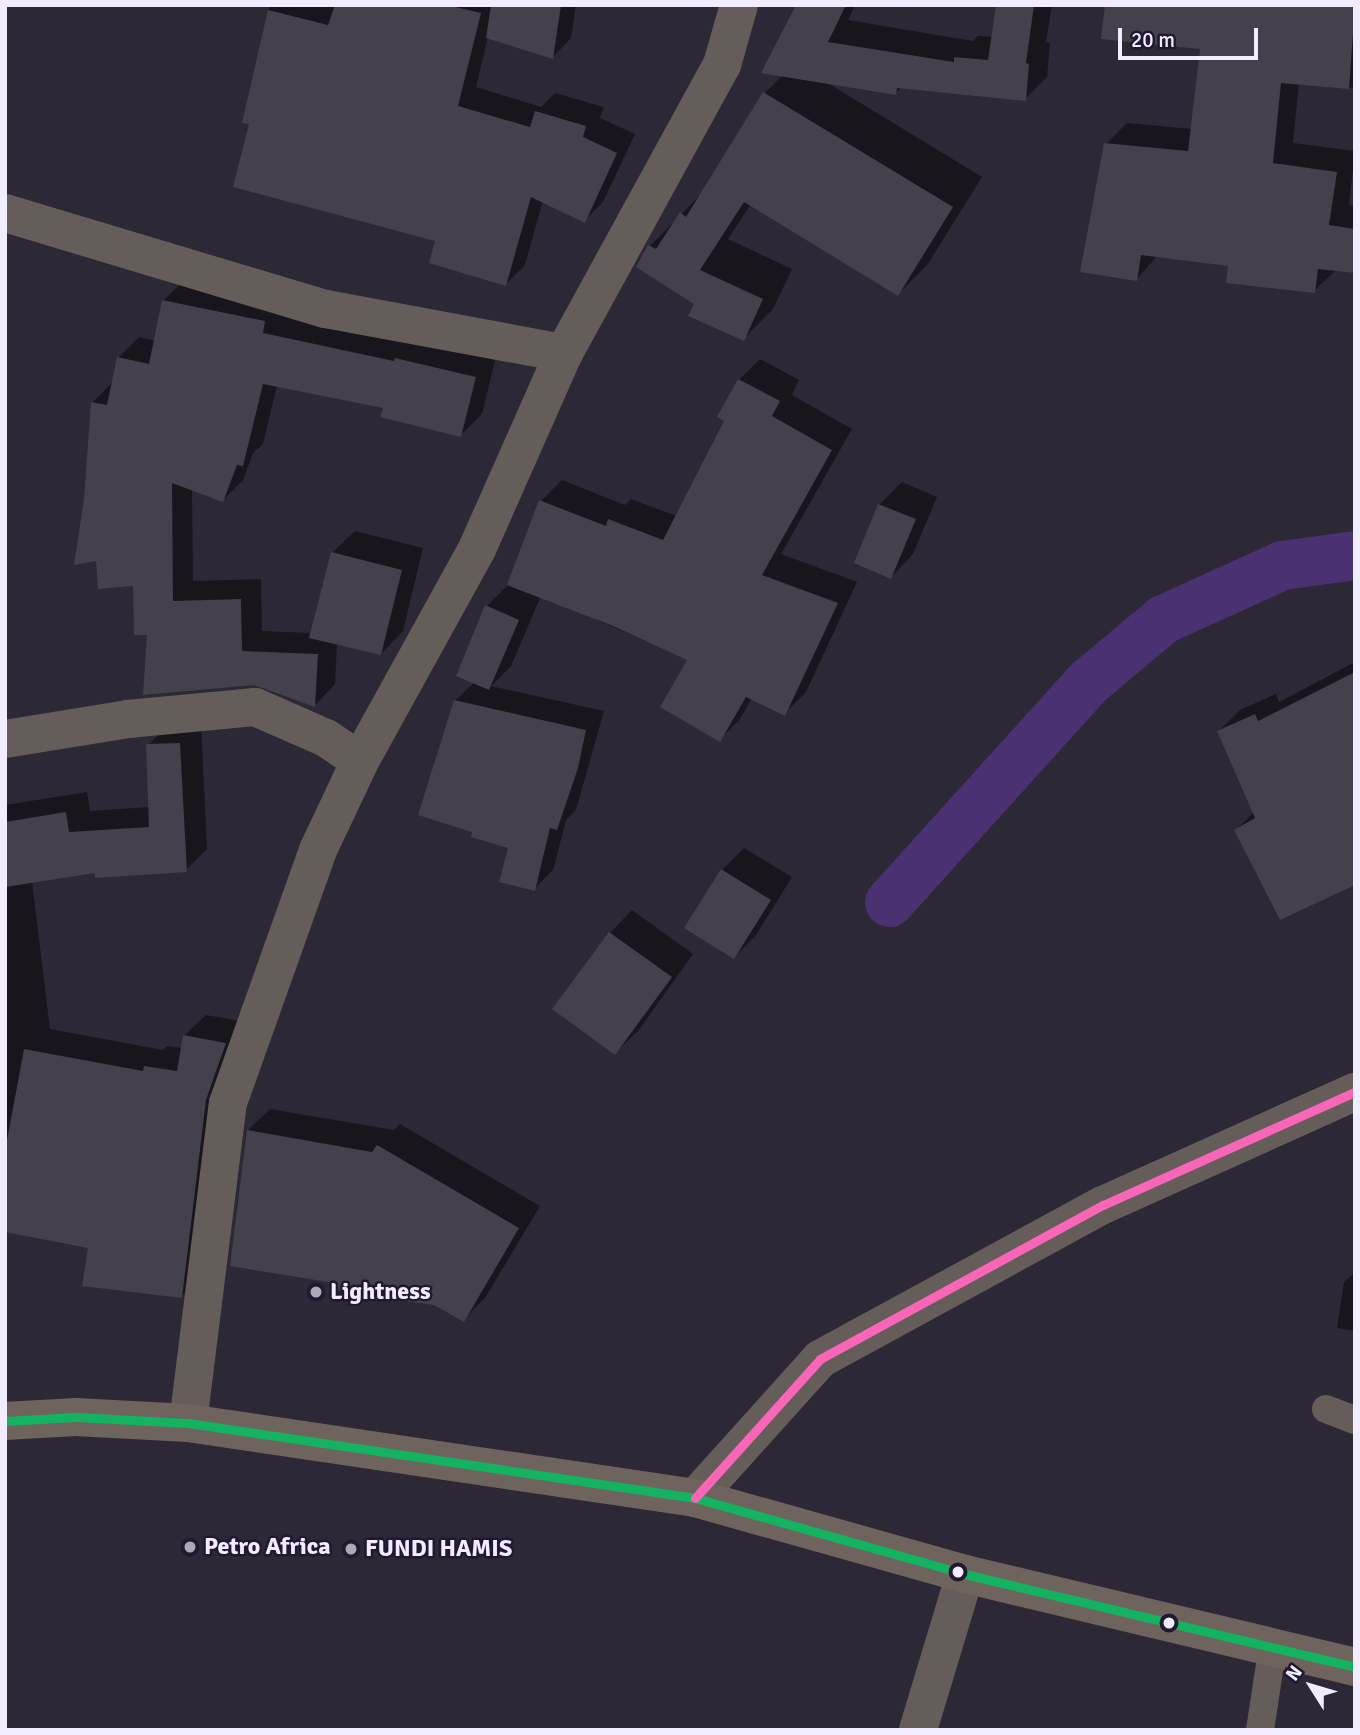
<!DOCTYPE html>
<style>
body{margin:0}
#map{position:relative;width:1360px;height:1735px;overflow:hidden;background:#2d2836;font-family:Signika,sans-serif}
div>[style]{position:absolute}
.shadow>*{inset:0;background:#0007}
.canal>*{height:49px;margin:-24.5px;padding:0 24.5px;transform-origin:24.5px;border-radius:24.5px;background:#4a3171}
.building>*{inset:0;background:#44404c}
.lane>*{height:28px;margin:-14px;padding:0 14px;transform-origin:14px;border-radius:14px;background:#645d59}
.street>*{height:38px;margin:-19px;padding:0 19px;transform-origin:19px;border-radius:19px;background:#645d59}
.highway>*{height:38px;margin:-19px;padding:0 19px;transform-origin:19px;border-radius:19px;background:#6f645d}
.bus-1>*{height:9px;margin:-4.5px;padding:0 4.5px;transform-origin:4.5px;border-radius:4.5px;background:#13b361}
.bus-2>*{height:9px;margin:-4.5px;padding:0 4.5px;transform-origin:4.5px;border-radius:4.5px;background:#fa66b7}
.dots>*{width:19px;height:19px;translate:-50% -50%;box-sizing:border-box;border:4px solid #211931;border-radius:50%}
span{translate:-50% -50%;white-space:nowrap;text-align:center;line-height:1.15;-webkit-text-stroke:5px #211931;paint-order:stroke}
.poi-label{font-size:24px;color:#f2edfe;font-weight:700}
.left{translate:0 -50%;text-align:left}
.frame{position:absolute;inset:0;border:7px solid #f2edfe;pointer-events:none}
.north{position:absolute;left:1276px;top:1651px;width:70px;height:70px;-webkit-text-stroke:5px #211931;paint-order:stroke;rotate:307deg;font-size:19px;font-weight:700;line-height:28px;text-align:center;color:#f2edfe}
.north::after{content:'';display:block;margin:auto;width:24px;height:32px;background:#f2edfe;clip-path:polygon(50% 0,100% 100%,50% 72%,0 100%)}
.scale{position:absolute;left:1118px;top:28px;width:140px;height:32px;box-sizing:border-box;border:4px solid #f2edfe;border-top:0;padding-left:9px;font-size:21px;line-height:24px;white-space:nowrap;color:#f2edfe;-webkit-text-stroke:5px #211931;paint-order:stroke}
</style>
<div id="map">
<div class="shadow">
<div style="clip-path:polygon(270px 5px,576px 5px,571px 38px,553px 57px,488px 37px,476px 87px,541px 107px,555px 93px,604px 107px,600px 118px,635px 134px,603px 202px,585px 220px,543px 200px,525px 265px,506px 284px,251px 123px,244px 121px)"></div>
<div style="clip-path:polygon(798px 5px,855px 5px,848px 20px,973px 41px,978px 36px,993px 37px,998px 5px,1052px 5px,1046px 42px,1050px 43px,1047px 77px,1025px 99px,902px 87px,895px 93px,826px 82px,982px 177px,928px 264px,898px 294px,751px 204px,728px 239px,792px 269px,773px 309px,743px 339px,696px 303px,650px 246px,705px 190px,765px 93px,783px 75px)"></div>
<div style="clip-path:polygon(1355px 5px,1355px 88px,1299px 83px,1293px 143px,1355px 151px,1349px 205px,1355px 206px,1355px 271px,1335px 271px,1314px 291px,1230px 265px,1157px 256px,1136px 280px,1106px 144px,1127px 123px,1192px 129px)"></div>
<div style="clip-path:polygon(184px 280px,496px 357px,482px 414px,461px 435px,385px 407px,277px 385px,263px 444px,253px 453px,243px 480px,223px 500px,192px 489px,193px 581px,261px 579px,262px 631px,312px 633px,332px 553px,355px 531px,423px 548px,403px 631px,381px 654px,337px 643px,335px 684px,315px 705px,149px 633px,135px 584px,98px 559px,86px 499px,92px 403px,113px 382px,118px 358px,139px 337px,156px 341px,163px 301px)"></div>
<div style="clip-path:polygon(760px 359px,799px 380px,792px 395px,852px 429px,781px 554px,857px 582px,806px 692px,785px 713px,752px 698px,740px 719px,719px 740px,690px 660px,541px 596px,511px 666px,491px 686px,604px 711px,576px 810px,566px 820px,553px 870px,534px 889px,510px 846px,455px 701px,475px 682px,487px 606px,509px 584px,541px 501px,562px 480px,625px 505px,631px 499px,677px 516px,727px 420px,719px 416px,739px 380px)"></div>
<div style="clip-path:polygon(902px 482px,937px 497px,913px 554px,891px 577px,879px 505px)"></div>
<div style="clip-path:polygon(1355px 662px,1355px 883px,1236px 830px,1254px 812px,1219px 731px,1240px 710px,1276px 694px,1279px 702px)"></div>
<div style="clip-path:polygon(201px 722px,207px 849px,186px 870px,96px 871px,32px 881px,50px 1029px,163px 1050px,167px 1046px,182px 1048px,184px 1036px,206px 1015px,246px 1022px,202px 1275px,181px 1297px,90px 1246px,5px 1230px,5px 805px,87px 792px,90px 811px,150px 807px,148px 745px,170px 724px)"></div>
<div style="clip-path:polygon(744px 848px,792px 877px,756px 935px,734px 957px,722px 870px)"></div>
<div style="clip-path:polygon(632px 910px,693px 954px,638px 1031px,615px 1053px,610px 933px)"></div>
<div style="clip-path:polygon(270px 1109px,394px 1130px,400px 1124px,540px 1206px,485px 1298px,463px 1320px,435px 1303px,336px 1282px,248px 1130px)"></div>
<div style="clip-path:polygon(1355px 1272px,1355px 1331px,1337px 1328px,1344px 1282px)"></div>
</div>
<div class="canal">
<div style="left:889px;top:902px;width:298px;rotate:-47.9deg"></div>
<div style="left:1089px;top:681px;width:97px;rotate:-40deg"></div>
<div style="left:1163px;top:619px;width:131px;rotate:-24.4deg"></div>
<div style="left:1282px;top:565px;width:74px;rotate:-7.8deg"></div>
</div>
<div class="building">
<div style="clip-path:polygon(335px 5px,447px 5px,481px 13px,458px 106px,530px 127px,535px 111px,586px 126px,583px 137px,617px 153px,585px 223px,531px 197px,506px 286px,429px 263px,435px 241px,233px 187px,249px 124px,242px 123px,268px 10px,328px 25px)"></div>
<div style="clip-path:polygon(491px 5px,561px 5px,553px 59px,486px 38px)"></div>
<div style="clip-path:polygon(796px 5px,846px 5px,828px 42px,954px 62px,954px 57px,988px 60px,996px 5px,1034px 5px,1026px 63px,1029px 64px,1026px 101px,897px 88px,896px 95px,761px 73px)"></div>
<div style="clip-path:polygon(1105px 5px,1355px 5px,1349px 89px,1281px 83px,1273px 163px,1337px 172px,1329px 225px,1355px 229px,1355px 273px,1318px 269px,1315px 293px,1226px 283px,1228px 266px,1141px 255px,1137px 281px,1080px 272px,1104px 143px,1188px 151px,1200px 49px,1101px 39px)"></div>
<div style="clip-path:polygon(763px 92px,953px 207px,898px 296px,744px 202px,700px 270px,763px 299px,744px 341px,688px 316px,694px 304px,636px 267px,648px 245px,656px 249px,680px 212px,686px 217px)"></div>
<div style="clip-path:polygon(162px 300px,265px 321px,263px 333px,394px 361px,395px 358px,476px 377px,461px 437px,380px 417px,383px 408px,263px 384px,243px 466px,237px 465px,223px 502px,172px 483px,173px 601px,241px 599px,242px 651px,318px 654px,315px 707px,254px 685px,143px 695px,147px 635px,134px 635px,133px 586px,98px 589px,96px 561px,74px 565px,84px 499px,91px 402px,107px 405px,117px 357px,149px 364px)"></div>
<div style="clip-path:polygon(738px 379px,780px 401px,772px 416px,832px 450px,762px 575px,838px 603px,785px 716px,746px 697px,720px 742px,660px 707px,687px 660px,613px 626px,507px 585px,539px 500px,606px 526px,608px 519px,663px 540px,724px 421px,717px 417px)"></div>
<div style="clip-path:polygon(878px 504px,916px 519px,891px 579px,854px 563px)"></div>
<div style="clip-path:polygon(331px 552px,402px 570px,381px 655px,309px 638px)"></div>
<div style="clip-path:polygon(485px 605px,519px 620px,489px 690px,456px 676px)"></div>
<div style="clip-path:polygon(1355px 672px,1355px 885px,1280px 920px,1234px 830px,1255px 818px,1217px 731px,1255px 714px,1258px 721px)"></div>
<div style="clip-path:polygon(454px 700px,586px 730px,578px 768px,557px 830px,550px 828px,535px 891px,499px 882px,508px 848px,471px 837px,472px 832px,418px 815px)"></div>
<div style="clip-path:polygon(180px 743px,187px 872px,95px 878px,95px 873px,5px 887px,5px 822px,66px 812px,69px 832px,149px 827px,146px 744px)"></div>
<div style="clip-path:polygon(721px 869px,771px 900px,734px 959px,684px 928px)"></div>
<div style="clip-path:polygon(609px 932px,672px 977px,615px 1055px,552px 1009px)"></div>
<div style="clip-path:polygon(183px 1035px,226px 1043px,206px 1100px,182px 1298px,82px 1286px,88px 1248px,5px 1232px,5px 1151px,24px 1049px,143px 1071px,144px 1066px,177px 1071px)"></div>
<div style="clip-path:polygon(247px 1130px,372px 1152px,377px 1145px,519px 1228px,464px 1322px,434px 1305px,333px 1290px,334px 1283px,230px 1266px)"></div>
</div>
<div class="lane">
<div style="left:1326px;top:1409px;width:31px;rotate:21deg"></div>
<div style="left:1260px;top:1730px;width:86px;rotate:-81.3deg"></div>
</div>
<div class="street">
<div style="left:5px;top:213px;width:335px;rotate:16.7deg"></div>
<div style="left:326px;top:309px;width:242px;rotate:10.5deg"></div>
<div style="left:5px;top:739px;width:125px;rotate:-9.2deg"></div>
<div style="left:128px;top:719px;width:128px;rotate:-5.4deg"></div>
<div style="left:255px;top:707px;width:77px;rotate:23.6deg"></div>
<div style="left:326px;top:738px;width:41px;rotate:34.1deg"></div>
<div style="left:188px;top:1423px;width:322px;rotate:-82.9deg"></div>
<div style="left:228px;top:1103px;width:269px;rotate:-70.4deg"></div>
<div style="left:318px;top:850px;width:98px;rotate:-64.7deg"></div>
<div style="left:360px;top:761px;width:242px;rotate:-61.1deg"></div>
<div style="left:477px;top:549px;width:214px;rotate:-66.1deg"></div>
<div style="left:564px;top:353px;width:328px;rotate:-61.3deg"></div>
<div style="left:722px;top:65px;width:62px;rotate:-74.2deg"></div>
<div style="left:695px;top:1498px;width:187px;rotate:-48deg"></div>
<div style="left:820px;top:1359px;width:322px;rotate:-28.6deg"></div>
<div style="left:1103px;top:1205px;width:276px;rotate:-24.2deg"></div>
<div style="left:918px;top:1730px;width:163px;rotate:-73.2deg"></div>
</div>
<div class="highway">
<div style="left:5px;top:1421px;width:71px;rotate:-3.2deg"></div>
<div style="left:76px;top:1417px;width:112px;rotate:3.1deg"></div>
<div style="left:188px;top:1423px;width:513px;rotate:8.41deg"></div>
<div style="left:695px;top:1498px;width:280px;rotate:15.7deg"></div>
<div style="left:965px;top:1574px;width:401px;rotate:13.4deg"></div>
</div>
<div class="bus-1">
<div style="left:5px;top:1421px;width:71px;rotate:-3.2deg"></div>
<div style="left:76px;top:1417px;width:112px;rotate:3.1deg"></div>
<div style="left:188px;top:1423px;width:513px;rotate:8.41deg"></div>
<div style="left:695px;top:1498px;width:280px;rotate:15.7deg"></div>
<div style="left:965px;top:1574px;width:401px;rotate:13.4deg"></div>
</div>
<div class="bus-2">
<div style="left:695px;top:1498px;width:187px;rotate:-48deg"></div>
<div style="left:820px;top:1359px;width:322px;rotate:-28.6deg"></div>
<div style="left:1103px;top:1205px;width:276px;rotate:-24.2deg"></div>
</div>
<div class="dots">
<div style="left:316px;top:1292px;background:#ada8b8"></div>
<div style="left:190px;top:1547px;background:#ada8b8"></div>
<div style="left:351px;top:1549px;background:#ada8b8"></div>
<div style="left:958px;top:1572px;background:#f2edfe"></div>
<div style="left:1169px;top:1623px;background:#f2edfe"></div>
</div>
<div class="poi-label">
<span class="left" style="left:330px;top:1292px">Lightness</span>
<span class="left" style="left:204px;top:1547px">Petro Africa</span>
<span class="left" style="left:365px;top:1549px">FUNDI HAMIS</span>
</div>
<div class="frame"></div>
<div class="north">N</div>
<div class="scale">20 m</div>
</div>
